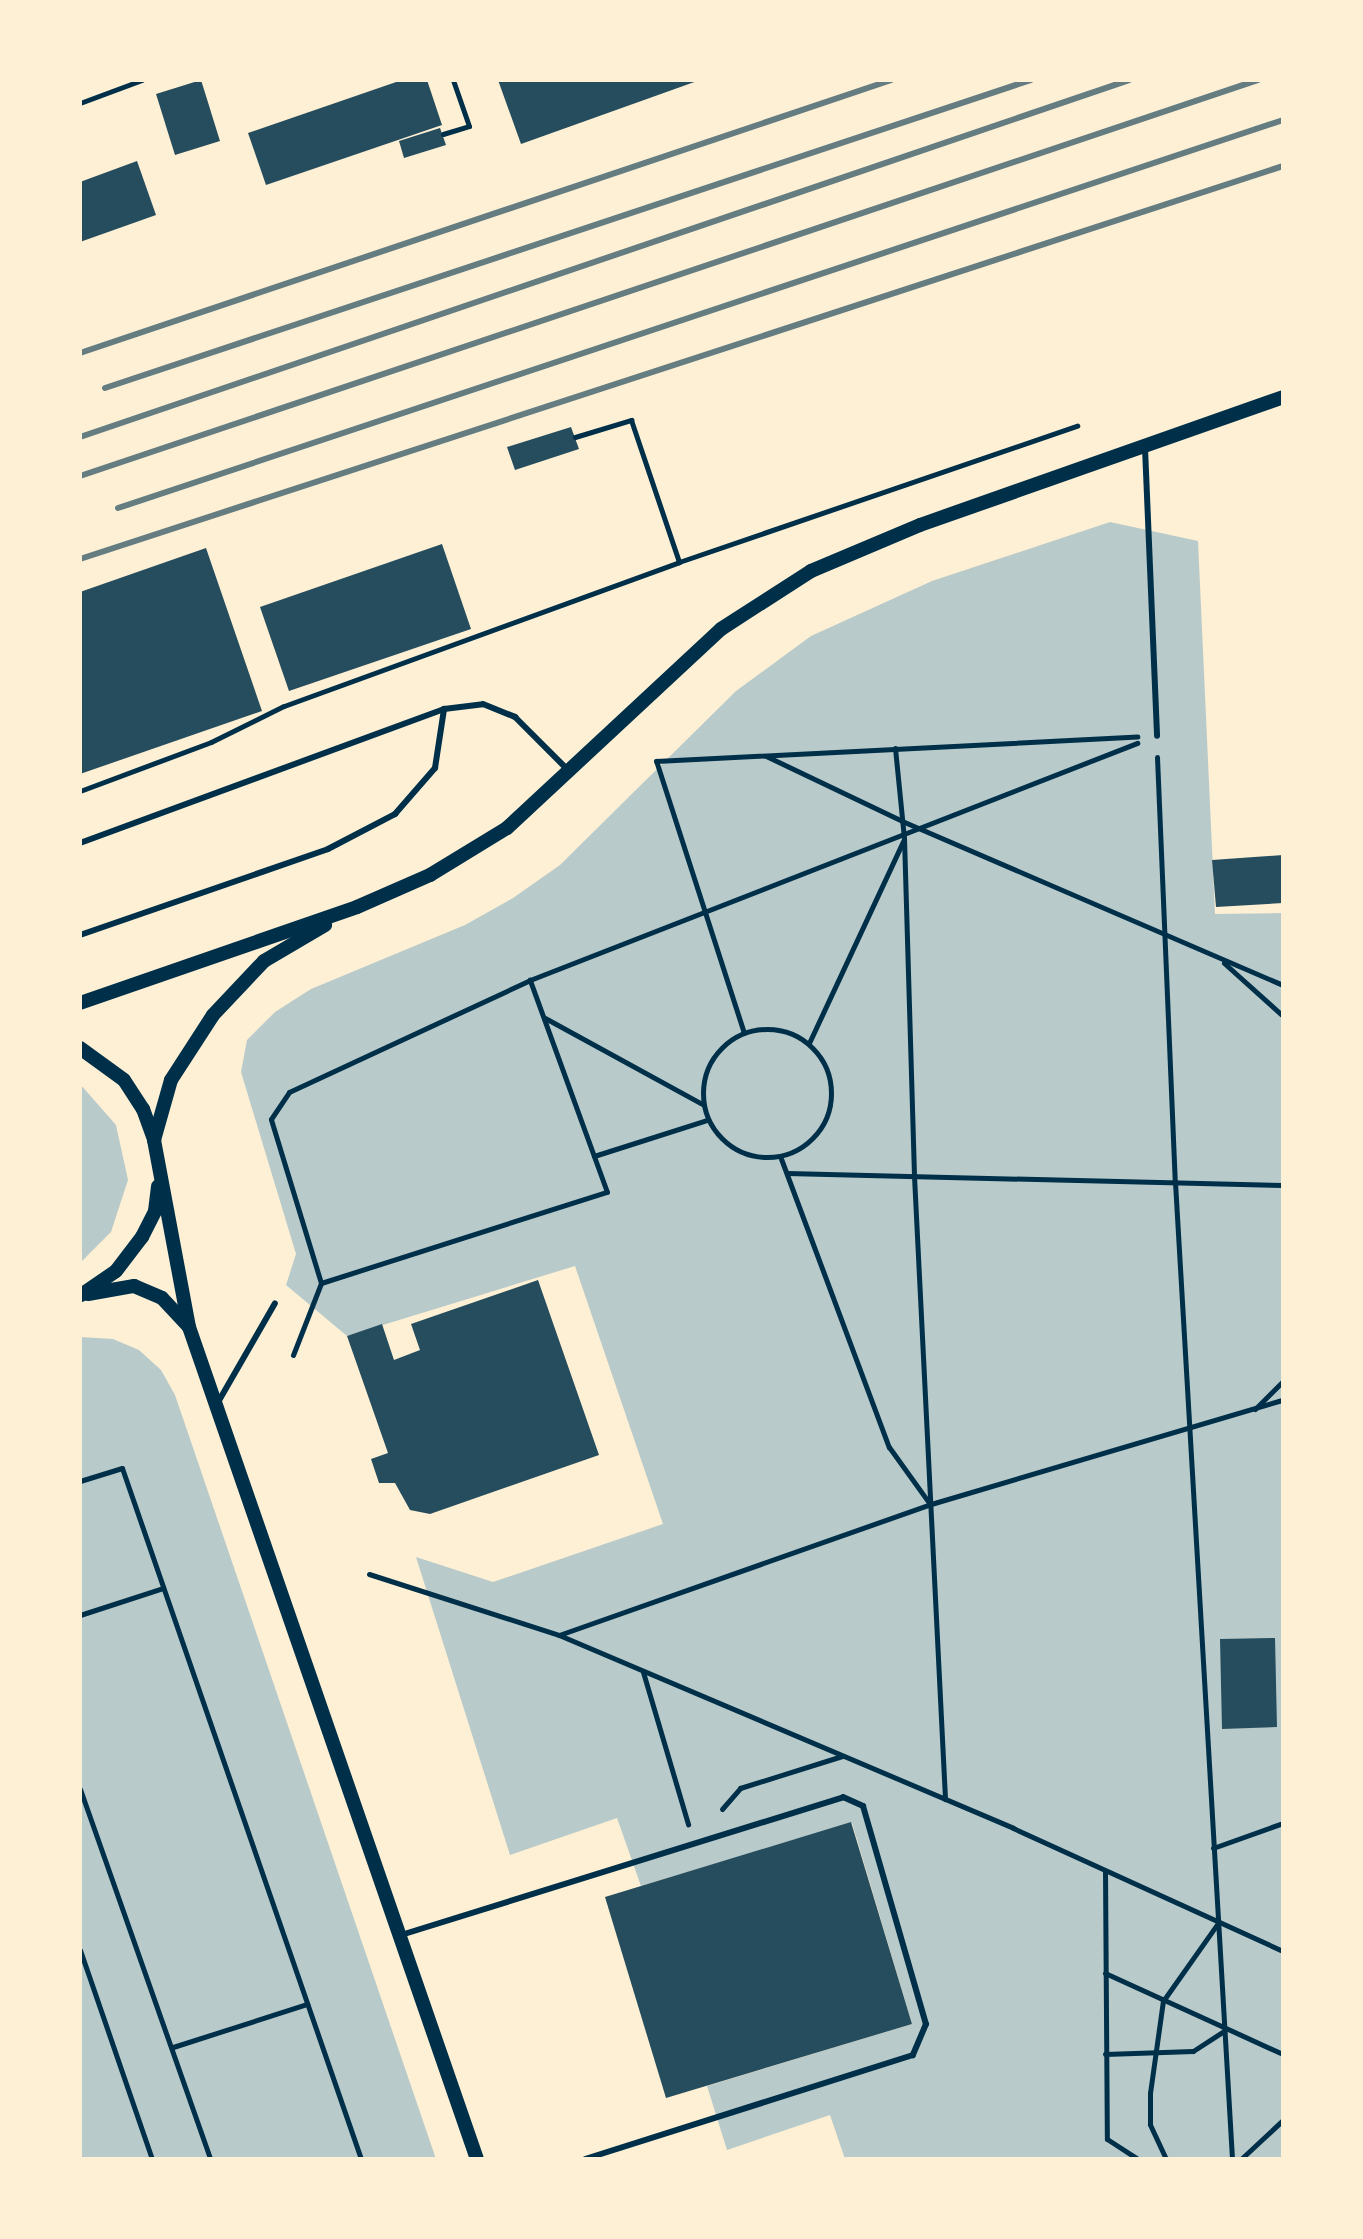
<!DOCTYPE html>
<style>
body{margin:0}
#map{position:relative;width:1363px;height:2239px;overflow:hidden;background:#fdf0d5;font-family:Rubik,sans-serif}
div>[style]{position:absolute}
.green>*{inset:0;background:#b9caca}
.building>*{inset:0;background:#264d5e}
.path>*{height:5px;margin:-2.5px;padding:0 2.5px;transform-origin:2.5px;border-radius:2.5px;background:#003049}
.path>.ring{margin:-2.5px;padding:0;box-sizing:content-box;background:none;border:5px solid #003049;border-radius:50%}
.service>*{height:6px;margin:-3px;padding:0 3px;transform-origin:3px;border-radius:3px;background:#003049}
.tertiary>*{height:14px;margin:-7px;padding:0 7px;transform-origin:7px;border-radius:7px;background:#003049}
.rail>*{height:6px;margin:-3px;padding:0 3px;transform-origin:3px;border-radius:3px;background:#657d81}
span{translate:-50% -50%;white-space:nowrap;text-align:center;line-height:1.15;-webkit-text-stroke:8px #fdf0d5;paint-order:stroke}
.frame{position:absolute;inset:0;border:82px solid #fdf0d5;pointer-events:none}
</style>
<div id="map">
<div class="green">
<div style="clip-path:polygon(1110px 522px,1198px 541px,1215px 914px,1283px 913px,1283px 2159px,845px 2159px,830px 2115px,727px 2150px,707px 2086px,912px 2024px,852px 1823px,641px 1886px,617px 1818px,510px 1855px,416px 1557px,493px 1582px,663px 1524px,575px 1266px,347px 1336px,286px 1285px,296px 1254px,241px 1072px,247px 1040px,275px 1012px,311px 989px,465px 925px,513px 898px,560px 865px,736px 691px,811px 636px,932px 581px)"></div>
<div style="clip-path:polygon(80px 1084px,116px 1125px,128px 1180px,111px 1232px,80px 1263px)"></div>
<div style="clip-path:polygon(80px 1337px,113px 1339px,139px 1350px,161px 1370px,175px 1395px,436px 2159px,80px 2159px)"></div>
</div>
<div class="building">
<div style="clip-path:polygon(201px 80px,220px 141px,175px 155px,156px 94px)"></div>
<div style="clip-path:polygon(402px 80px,427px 80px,442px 125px,266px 185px,248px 133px)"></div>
<div style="clip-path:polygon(498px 80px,700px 80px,521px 144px)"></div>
<div style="clip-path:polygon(440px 128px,446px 145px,404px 158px,399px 141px)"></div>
<div style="clip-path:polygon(137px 161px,156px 215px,80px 242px,80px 182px)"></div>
<div style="clip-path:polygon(571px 427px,579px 449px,515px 470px,507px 447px)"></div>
<div style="clip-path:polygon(442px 544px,471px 629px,289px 691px,260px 607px)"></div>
<div style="clip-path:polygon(206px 548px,262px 711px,80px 774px,80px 592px)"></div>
<div style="clip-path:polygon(1283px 855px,1283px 903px,1216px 907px,1212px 860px)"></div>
<div style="clip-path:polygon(538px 1280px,599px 1455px,430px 1514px,410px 1510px,395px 1483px,379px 1483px,371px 1459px,388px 1453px,347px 1336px,382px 1324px,394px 1360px,420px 1350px,411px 1324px)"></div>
<div style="clip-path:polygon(1275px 1638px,1277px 1727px,1222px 1729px,1220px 1639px)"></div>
<div style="clip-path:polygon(851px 1822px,912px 2024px,666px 2098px,605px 1897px)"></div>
</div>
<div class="path">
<div style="left:80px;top:103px;width:66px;rotate:-20.4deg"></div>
<div style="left:443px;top:134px;width:27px;rotate:-17deg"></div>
<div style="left:469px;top:126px;width:49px;rotate:-109.2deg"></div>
<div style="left:575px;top:437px;width:59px;rotate:-16.9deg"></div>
<div style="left:631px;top:420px;width:150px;rotate:71.3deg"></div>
<div style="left:895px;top:748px;width:90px;rotate:84.3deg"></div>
<div style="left:904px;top:838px;width:338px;rotate:88.3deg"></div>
<div style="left:914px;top:1176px;width:624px;rotate:87.15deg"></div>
<div style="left:766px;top:756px;width:151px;rotate:25.5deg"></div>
<div style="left:902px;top:821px;width:415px;rotate:23.3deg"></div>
<div style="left:1157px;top:757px;width:425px;rotate:87.6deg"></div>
<div style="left:1175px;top:1182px;width:979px;rotate:86.66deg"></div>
<div style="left:80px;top:791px;width:140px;rotate:-20.5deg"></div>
<div style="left:211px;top:742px;width:81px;rotate:-26.3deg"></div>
<div style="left:284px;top:706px;width:420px;rotate:-20deg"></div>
<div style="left:679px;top:562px;width:421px;rotate:-18.9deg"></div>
<div style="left:1224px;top:963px;width:79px;rotate:41.9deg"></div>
<div style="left:545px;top:1018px;width:181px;rotate:28.7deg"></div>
<div class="ring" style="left:703px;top:1029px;width:123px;height:123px"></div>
<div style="left:744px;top:1033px;width:286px;rotate:-107.9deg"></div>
<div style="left:656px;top:761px;width:482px;rotate:-2.9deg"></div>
<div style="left:809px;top:1043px;width:223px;rotate:-65deg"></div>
<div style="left:594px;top:1156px;width:119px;rotate:-17.7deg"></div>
<div style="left:780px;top:1156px;width:311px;rotate:69.5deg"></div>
<div style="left:889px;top:1447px;width:70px;rotate:54.3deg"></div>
<div style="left:787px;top:1173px;width:496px;rotate:1.4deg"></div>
<div style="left:321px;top:1283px;width:171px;rotate:-107deg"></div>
<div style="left:271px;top:1119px;width:32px;rotate:-56deg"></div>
<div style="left:289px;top:1092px;width:266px;rotate:-24.9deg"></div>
<div style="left:530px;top:980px;width:652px;rotate:-21.33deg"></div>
<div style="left:293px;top:1355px;width:77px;rotate:-68.7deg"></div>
<div style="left:321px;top:1283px;width:300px;rotate:-17.7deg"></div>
<div style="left:607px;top:1192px;width:226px;rotate:-110deg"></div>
<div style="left:1255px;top:1409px;width:40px;rotate:-45deg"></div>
<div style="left:80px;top:1481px;width:44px;rotate:-17.2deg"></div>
<div style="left:122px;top:1468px;width:731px;rotate:70.92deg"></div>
<div style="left:369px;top:1574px;width:200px;rotate:17.8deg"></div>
<div style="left:559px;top:1635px;width:493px;rotate:23deg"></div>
<div style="left:1013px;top:1828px;width:297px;rotate:24.5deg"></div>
<div style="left:80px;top:1615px;width:87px;rotate:-18deg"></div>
<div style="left:559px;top:1635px;width:394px;rotate:-19.4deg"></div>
<div style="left:931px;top:1504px;width:367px;rotate:-16.5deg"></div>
<div style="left:643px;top:1672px;width:159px;rotate:73.5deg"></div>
<div style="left:80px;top:1789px;width:392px;rotate:70.6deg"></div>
<div style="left:722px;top:1809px;width:28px;rotate:-49deg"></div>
<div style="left:740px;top:1788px;width:107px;rotate:-17.4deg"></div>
<div style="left:1213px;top:1848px;width:74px;rotate:-19.7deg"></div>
<div style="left:1105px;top:1871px;width:268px;rotate:89.6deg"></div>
<div style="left:1107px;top:2139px;width:37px;rotate:33deg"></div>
<div style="left:80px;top:1950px;width:221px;rotate:71deg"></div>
<div style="left:1105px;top:1973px;width:196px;rotate:24.5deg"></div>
<div style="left:173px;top:2047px;width:141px;rotate:-17.8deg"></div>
<div style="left:1105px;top:2054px;width:88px;rotate:-2deg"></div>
<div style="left:1193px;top:2051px;width:38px;rotate:-33deg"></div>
<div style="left:1166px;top:2159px;width:38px;rotate:-115deg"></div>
<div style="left:1150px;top:2124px;width:31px;rotate:-90deg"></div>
<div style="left:1150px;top:2093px;width:93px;rotate:-82deg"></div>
<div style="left:1163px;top:2001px;width:95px;rotate:-54.8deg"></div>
<div style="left:1241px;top:2159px;width:57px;rotate:-42.9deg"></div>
</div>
<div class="service">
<div style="left:1145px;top:448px;width:288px;rotate:87.6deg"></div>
<div style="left:80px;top:843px;width:388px;rotate:-20.2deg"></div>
<div style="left:444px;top:709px;width:39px;rotate:-7deg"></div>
<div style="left:483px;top:704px;width:35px;rotate:22deg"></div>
<div style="left:515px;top:717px;width:75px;rotate:45deg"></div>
<div style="left:80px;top:935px;width:262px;rotate:-19.1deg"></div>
<div style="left:328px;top:849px;width:76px;rotate:-27.6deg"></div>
<div style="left:395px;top:814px;width:61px;rotate:-49deg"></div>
<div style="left:435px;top:768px;width:60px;rotate:-81.3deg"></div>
<div style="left:217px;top:1404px;width:116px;rotate:-60.1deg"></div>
<div style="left:401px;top:1935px;width:463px;rotate:-17.3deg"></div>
<div style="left:843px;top:1797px;width:22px;rotate:24deg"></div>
<div style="left:863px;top:1806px;width:227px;rotate:73.9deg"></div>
<div style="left:926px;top:2024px;width:34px;rotate:113deg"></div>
<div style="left:913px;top:2055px;width:344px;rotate:162.4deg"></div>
</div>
<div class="tertiary">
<div style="left:80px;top:1003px;width:293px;rotate:-19.1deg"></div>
<div style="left:357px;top:907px;width:80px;rotate:-23.7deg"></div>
<div style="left:430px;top:875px;width:90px;rotate:-31.4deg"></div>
<div style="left:507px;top:828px;width:292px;rotate:-42.9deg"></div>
<div style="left:721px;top:629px;width:107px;rotate:-32.8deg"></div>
<div style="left:811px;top:571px;width:118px;rotate:-22.9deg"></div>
<div style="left:920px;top:525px;width:385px;rotate:-19.4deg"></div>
<div style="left:80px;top:1048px;width:54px;rotate:36deg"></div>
<div style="left:124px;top:1080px;width:35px;rotate:57deg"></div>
<div style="left:143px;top:1109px;width:33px;rotate:70deg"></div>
<div style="left:154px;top:1140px;width:190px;rotate:79.4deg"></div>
<div style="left:189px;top:1327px;width:880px;rotate:70.91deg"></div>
<div style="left:154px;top:1140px;width:62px;rotate:-74.2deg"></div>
<div style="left:171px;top:1080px;width:77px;rotate:-57.1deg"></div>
<div style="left:213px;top:1015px;width:74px;rotate:-46.6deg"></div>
<div style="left:264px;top:961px;width:71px;rotate:-30.5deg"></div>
<div style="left:88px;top:1294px;width:47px;rotate:-9.9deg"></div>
<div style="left:134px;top:1286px;width:30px;rotate:23deg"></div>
<div style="left:162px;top:1298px;width:38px;rotate:47deg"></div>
<div style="left:81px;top:1295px;width:42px;rotate:-34.4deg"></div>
<div style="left:116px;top:1271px;width:43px;rotate:-52.6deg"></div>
<div style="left:142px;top:1237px;width:29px;rotate:-63deg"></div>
<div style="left:155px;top:1211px;width:25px;rotate:-83deg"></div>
</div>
<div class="rail">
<div style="left:80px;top:353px;width:856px;rotate:-18.6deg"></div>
<div style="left:105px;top:388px;width:976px;rotate:-18.4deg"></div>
<div style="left:80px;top:437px;width:1108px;rotate:-18.79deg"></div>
<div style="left:80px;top:476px;width:1243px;rotate:-18.58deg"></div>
<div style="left:118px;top:508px;width:1228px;rotate:-18.42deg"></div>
<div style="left:80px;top:559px;width:1266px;rotate:-18.09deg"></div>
</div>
<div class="frame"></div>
</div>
